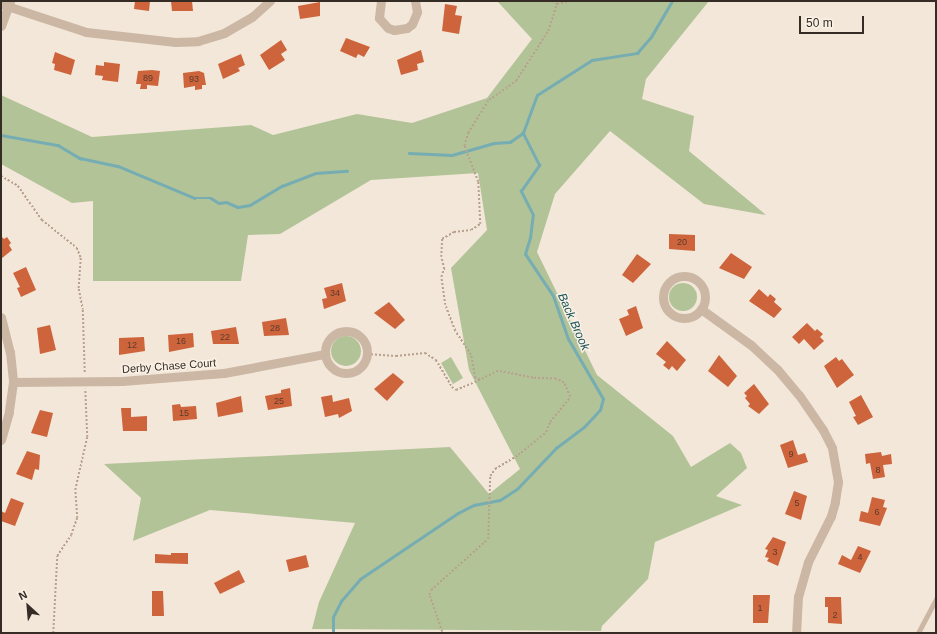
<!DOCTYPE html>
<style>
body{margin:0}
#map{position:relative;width:937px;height:634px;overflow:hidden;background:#f3e7d9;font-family:Arial,sans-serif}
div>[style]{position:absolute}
.green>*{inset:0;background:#b3c398}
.round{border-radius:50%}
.stream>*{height:2.5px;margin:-1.25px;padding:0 1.25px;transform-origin:1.25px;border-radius:1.25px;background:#76adb2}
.building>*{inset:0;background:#cd643c}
.path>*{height:1.5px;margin-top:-0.75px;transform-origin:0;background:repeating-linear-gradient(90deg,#b7a18e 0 2px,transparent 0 4px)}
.service>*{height:4.5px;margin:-2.25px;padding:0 2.25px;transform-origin:2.25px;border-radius:2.25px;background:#cbb7a4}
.minor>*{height:9px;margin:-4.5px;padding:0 4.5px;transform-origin:4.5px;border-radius:4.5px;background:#cbb7a4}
.minor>.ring{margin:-4.5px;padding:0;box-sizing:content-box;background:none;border:9px solid #cbb7a4;border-radius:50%}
span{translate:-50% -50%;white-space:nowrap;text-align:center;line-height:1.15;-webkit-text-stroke:3px #faf1e5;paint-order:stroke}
.number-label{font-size:9px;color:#5c3a2c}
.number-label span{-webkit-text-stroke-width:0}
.street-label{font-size:11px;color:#362c26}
.water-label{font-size:12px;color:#19545a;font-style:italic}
.frame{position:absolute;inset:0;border:2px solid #362c26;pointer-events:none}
.north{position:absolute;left:8px;top:586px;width:40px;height:40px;-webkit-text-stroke:3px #faf1e5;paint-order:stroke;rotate:334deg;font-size:11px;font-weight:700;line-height:16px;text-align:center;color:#362c26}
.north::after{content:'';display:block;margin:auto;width:14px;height:18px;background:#362c26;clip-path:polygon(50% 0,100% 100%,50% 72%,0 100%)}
.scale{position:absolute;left:799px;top:16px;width:65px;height:18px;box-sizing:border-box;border:2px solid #362c26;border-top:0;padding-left:5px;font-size:12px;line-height:14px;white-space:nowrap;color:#362c26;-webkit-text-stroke:3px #faf1e5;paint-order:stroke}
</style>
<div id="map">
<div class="green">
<div style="clip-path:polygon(709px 1px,646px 79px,642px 99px,694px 116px,689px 151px,766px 215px,704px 204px,610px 131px,555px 194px,537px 252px,597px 375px,673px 436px,691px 467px,730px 443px,741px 453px,747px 468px,716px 496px,742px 505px,655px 542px,648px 579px,602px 626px,601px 631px,312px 629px,319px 602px,355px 523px,210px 510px,133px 541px,141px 498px,104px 464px,450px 447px,489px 494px,520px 469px,469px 370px,451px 268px,487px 230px,478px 173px,371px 180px,280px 234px,248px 235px,241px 281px,93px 281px,93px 201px,72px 203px,1px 164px,1px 95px,92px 137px,251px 125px,273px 135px,357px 114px,412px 123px,487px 98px,532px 39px,498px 2px)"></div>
<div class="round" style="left:669px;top:283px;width:28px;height:28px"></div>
<div class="round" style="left:331px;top:336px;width:30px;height:30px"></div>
<div style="clip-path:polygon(451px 357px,463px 378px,453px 384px,441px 363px)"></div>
</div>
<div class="stream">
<div style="left:1px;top:135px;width:58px;rotate:10deg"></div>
<div style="left:58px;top:145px;width:26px;rotate:31deg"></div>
<div style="left:80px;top:158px;width:39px;rotate:12deg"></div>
<div style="left:118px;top:166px;width:83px;rotate:22.6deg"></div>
<div style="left:195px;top:198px;width:16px"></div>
<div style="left:211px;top:198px;width:9px;rotate:32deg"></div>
<div style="left:219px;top:203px;width:7px;rotate:-8deg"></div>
<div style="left:226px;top:202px;width:13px;rotate:23deg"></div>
<div style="left:238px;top:207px;width:12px;rotate:-9deg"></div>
<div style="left:250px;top:205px;width:37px;rotate:-31deg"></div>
<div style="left:282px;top:186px;width:36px;rotate:-21deg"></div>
<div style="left:316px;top:173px;width:31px;rotate:-4deg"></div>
<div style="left:409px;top:153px;width:43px;rotate:2.7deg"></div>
<div style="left:452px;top:155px;width:44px;rotate:-15.9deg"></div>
<div style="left:494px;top:143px;width:16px;rotate:-4deg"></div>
<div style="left:510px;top:142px;width:16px;rotate:-35deg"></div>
<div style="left:333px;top:633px;width:16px;rotate:-90deg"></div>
<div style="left:333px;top:617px;width:18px;rotate:-63deg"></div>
<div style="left:341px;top:601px;width:29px;rotate:-49deg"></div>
<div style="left:360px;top:579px;width:118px;rotate:-34deg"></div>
<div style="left:458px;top:513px;width:18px;rotate:-27deg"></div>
<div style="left:474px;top:505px;width:26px;rotate:-11deg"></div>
<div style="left:500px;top:500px;width:20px;rotate:-33deg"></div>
<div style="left:517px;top:489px;width:57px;rotate:-46.4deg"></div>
<div style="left:556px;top:448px;width:35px;rotate:-37deg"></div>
<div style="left:584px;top:427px;width:23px;rotate:-47deg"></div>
<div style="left:600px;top:410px;width:11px;rotate:-75deg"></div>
<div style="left:603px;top:399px;width:69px;rotate:-120.3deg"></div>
<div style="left:568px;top:339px;width:46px;rotate:-109.2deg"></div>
<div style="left:553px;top:296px;width:50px;rotate:-123.7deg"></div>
<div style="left:525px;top:254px;width:17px;rotate:-73deg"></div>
<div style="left:530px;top:238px;width:23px;rotate:-83deg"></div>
<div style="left:533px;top:215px;width:27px;rotate:-117deg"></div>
<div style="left:521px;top:191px;width:32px;rotate:-55deg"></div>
<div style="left:539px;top:165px;width:36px;rotate:-117deg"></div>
<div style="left:523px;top:133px;width:40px;rotate:-69.8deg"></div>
<div style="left:537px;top:95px;width:65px;rotate:-32.5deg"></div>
<div style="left:592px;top:60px;width:46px;rotate:-8.8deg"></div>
<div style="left:637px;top:53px;width:21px;rotate:-49deg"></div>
<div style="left:651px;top:37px;width:42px;rotate:-59.7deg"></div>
</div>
<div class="building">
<div style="clip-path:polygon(135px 1px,150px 1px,149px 11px,134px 9px)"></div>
<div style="clip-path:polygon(171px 1px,192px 1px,193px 11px,172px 11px)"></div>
<div style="clip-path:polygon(320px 2px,320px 16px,300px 19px,298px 6px)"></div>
<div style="clip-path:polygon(445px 4px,457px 6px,455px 15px,462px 16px,459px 34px,442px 31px)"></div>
<div style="clip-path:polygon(346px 38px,370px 47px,364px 57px,358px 54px,356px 58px,340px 51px)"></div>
<div style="clip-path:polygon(281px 40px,287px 50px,281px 54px,285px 60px,269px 70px,260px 55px)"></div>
<div style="clip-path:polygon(421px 50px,424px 62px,417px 64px,418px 70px,401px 75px,397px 60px)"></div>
<div style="clip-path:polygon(55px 52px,75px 60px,71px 75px,54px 70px,55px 64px,52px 63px)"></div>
<div style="clip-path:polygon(241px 54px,245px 65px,238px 68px,240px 71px,223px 79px,218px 64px)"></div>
<div style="clip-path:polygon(104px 62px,120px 64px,118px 82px,102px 80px,103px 76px,95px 75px,96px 65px,104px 66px)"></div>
<div style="clip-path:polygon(152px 70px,160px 71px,158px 86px,147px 85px,147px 89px,140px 89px,141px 84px,136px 84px,138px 71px)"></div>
<div style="clip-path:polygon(199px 71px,204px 73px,206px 85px,202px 85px,202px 89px,195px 90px,195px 86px,184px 88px,183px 73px)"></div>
<div style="clip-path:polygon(669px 234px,695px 235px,695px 251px,669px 249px)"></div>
<div style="clip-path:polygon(1px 236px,4px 239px,7px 237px,11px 243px,9px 245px,12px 250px,1px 259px)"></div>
<div style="clip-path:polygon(731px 253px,752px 267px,744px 279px,719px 268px)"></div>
<div style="clip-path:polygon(637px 254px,651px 264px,633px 283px,622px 275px)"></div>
<div style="clip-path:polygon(26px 267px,36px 290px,21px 297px,17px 288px,20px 287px,13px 273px)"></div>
<div style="clip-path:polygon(342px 283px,346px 301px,324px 309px,322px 299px,327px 298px,324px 288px)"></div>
<div style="clip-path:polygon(759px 289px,768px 297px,770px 294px,776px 299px,774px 302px,782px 309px,774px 318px,749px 301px)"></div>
<div style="clip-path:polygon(389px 302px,405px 320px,395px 329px,374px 313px)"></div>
<div style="clip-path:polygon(636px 306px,643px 328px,626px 336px,619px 319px,629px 315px,627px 310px)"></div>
<div style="clip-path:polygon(286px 318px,289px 335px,264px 336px,262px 322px)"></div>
<div style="clip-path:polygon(807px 323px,815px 331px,817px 329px,823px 334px,820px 337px,824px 341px,814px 350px,804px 339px,799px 344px,792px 337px)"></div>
<div style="clip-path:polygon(50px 325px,56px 350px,40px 354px,37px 328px)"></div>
<div style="clip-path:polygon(236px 327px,239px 344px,213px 344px,211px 331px)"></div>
<div style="clip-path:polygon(193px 333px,194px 347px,169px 352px,168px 335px)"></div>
<div style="clip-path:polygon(144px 337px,145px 351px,119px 355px,119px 338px)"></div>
<div style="clip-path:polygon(667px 341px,686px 360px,677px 371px,672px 366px,669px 370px,663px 365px,666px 362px,656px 354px)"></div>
<div style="clip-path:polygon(719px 355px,737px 376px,728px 387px,708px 371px)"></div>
<div style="clip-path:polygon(836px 357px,839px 361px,842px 359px,854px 375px,837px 388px,824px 366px)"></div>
<div style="clip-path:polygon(393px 373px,404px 382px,387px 401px,374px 389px)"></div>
<div style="clip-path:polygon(754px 384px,769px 404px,759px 414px,748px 406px,750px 404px,745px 398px,747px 396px,744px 393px)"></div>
<div style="clip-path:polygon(290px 388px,292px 406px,268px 410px,265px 396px,281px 393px,281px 390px)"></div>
<div style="clip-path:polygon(332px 395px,333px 402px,349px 398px,352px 411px,339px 418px,338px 414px,325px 417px,321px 397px)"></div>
<div style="clip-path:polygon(861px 395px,873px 417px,858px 425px,853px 417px,856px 416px,849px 402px)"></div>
<div style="clip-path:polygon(241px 396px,243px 412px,218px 417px,216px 403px)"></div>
<div style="clip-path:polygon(180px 404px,181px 407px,196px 406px,197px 419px,173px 421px,172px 405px)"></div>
<div style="clip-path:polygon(121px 408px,131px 408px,131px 417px,147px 416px,147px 431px,123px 431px)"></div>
<div style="clip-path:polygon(40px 410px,53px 413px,47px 437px,31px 433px)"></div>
<div style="clip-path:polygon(793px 440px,798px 455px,805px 453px,808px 462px,788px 468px,780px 445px)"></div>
<div style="clip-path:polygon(27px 451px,40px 455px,39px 470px,35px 469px,32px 480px,16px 474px)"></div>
<div style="clip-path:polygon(881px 452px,882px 456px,891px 454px,892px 464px,883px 465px,885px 477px,873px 479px,870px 463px,866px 464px,865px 454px)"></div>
<div style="clip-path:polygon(794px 491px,807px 496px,801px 520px,785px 514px)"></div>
<div style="clip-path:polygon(872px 497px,885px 500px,883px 507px,887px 508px,880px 526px,859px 521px,861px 511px,868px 513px)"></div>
<div style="clip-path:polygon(11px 498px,24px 503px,15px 526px,1px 521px,1px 511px,5px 513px)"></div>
<div style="clip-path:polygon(773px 537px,786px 542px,778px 566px,767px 561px,769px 558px,765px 557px,768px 550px,765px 549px)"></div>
<div style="clip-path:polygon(858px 546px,871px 551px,860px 573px,838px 564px,842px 555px,851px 560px)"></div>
<div style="clip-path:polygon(171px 553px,188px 553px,188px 564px,155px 563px,155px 554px,171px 555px)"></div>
<div style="clip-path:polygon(306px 555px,309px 567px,289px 572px,286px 560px)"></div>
<div style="clip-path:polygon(239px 570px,245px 582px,220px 594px,214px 583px)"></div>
<div style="clip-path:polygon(152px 591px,163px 591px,164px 616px,152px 616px)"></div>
<div style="clip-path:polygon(753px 595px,770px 595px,768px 623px,753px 623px)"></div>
<div style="clip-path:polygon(825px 597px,841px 597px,842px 624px,828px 623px,828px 607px,825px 607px)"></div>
</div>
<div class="path">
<div style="left:552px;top:1px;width:6px;rotate:31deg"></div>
<div style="left:557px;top:4px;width:12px;rotate:-14deg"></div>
<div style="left:1px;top:176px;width:20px;rotate:30deg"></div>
<div style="left:18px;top:186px;width:42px;rotate:54.8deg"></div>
<div style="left:42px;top:220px;width:45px;rotate:38.7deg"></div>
<div style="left:77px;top:248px;width:11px;rotate:68deg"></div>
<div style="left:81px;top:258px;width:31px;rotate:94deg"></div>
<div style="left:79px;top:289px;width:21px;rotate:79deg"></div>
<div style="left:83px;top:310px;width:63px;rotate:88.2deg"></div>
<div style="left:367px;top:354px;width:29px;rotate:4deg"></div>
<div style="left:396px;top:356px;width:29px;rotate:-6deg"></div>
<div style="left:425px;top:353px;width:13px;rotate:32deg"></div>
<div style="left:436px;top:360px;width:31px;rotate:59deg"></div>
<div style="left:452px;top:387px;width:5px;rotate:37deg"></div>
<div style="left:456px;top:390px;width:26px;rotate:-23deg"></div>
<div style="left:442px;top:632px;width:39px;rotate:-109deg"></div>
<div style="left:429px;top:595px;width:5px;rotate:-68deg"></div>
<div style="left:431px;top:590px;width:76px;rotate:-41.8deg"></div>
<div style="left:488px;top:539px;width:63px;rotate:-88.2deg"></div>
<div style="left:490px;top:476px;width:9px;rotate:-54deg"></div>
<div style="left:495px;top:469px;width:27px;rotate:-31deg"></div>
<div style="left:518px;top:455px;width:36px;rotate:-39deg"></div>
<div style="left:546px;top:432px;width:11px;rotate:-68deg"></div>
<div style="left:550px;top:422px;width:32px;rotate:-51deg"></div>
<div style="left:570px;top:397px;width:15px;rotate:-113deg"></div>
<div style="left:564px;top:383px;width:9px;rotate:-153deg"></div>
<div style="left:556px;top:379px;width:23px;rotate:-178deg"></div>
<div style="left:533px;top:378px;width:36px;rotate:-169deg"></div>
<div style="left:498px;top:371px;width:20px;rotate:153deg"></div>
<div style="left:480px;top:380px;width:5px;rotate:-158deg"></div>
<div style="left:475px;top:378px;width:23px;rotate:-100deg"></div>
<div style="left:471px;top:355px;width:29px;rotate:-124deg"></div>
<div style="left:455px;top:331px;width:28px;rotate:-111deg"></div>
<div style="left:445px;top:305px;width:28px;rotate:-98deg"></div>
<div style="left:441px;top:277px;width:9px;rotate:-69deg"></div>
<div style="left:444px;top:269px;width:12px;rotate:-104deg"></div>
<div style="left:441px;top:257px;width:18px;rotate:-87deg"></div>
<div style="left:442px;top:239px;width:14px;rotate:-30deg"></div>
<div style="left:454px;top:232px;width:17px;rotate:-7deg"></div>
<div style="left:471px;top:230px;width:11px;rotate:-34deg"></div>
<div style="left:480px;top:224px;width:42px;rotate:-92.7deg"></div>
<div style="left:478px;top:182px;width:39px;rotate:-111deg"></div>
<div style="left:464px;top:146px;width:14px;rotate:-73deg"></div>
<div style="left:468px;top:133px;width:39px;rotate:-58deg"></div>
<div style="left:489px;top:100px;width:33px;rotate:-35deg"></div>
<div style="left:516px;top:81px;width:59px;rotate:-57.4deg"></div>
<div style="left:548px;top:31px;width:28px;rotate:-72deg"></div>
<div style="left:53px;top:633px;width:77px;rotate:-87deg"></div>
<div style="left:57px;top:556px;width:25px;rotate:-56deg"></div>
<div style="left:71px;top:535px;width:18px;rotate:-71deg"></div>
<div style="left:77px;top:518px;width:28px;rotate:-94deg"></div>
<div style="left:75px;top:490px;width:54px;rotate:-77.2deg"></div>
<div style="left:87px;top:437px;width:48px;rotate:-92.4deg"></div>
</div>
<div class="service">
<div style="left:918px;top:633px;width:38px;rotate:-62deg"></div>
</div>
<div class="minor">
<div style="left:381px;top:1px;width:17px;rotate:97deg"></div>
<div style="left:379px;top:18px;width:13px;rotate:48deg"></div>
<div style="left:388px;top:28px;width:6px;rotate:18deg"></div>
<div style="left:394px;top:30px;width:13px;rotate:-9deg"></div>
<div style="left:407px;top:28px;width:6px;rotate:-39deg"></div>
<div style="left:412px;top:24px;width:13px;rotate:-67deg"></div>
<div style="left:417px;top:12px;width:11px;rotate:-100deg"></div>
<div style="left:1px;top:4px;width:89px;rotate:18.2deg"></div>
<div style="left:86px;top:32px;width:90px;rotate:6.4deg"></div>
<div style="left:175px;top:42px;width:23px;rotate:-2deg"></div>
<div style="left:198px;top:41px;width:27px;rotate:-17deg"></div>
<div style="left:224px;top:33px;width:32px;rotate:-30deg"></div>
<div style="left:252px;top:17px;width:24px;rotate:-42deg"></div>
<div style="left:1px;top:26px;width:27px;rotate:-70deg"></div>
<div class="ring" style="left:663px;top:276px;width:33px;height:33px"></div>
<div style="left:701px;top:309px;width:62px;rotate:35.8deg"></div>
<div style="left:751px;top:345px;width:35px;rotate:43deg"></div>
<div style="left:777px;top:369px;width:34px;rotate:50deg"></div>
<div style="left:799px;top:395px;width:42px;rotate:55.6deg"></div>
<div style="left:823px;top:430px;width:20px;rotate:63deg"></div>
<div style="left:832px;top:448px;width:35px;rotate:80deg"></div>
<div style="left:838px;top:482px;width:20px;rotate:99deg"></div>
<div style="left:835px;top:502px;width:15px;rotate:106deg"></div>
<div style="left:831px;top:516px;width:51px;rotate:116.6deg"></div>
<div style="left:808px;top:562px;width:35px;rotate:106deg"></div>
<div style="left:798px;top:596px;width:37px;rotate:93deg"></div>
<div style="left:1px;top:317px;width:36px;rotate:76deg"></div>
<div style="left:10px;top:352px;width:30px;rotate:84deg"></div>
<div style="left:13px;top:382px;width:30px;rotate:98deg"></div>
<div style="left:9px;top:412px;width:29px;rotate:106deg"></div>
<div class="ring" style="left:325px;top:331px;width:33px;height:33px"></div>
<div style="left:13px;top:382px;width:109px;rotate:-0.5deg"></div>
<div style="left:122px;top:381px;width:102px;rotate:-4.5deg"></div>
<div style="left:224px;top:373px;width:103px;rotate:-10.7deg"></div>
</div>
<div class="number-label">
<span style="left:148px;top:78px">89</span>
<span style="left:194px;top:79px">93</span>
<span style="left:682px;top:242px">20</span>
<span style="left:335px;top:293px">34</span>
<span style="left:275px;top:328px">28</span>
<span style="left:225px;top:337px">22</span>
<span style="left:181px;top:341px">16</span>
<span style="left:132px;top:345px">12</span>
<span style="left:279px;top:401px">25</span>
<span style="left:184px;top:413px">15</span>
<span style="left:791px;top:454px">9</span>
<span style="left:878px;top:470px">8</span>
<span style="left:797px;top:503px">5</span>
<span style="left:877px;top:512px">6</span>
<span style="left:775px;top:552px">3</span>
<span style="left:860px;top:557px">4</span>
<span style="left:760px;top:608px">1</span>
<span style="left:835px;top:615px">2</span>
</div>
<div class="street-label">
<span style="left:169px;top:366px;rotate:-4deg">Derby Chase Court</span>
</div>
<div class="water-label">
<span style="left:573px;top:322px;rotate:66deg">Back Brook</span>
</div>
<div class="frame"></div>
<div class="north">N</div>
<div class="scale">50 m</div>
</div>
